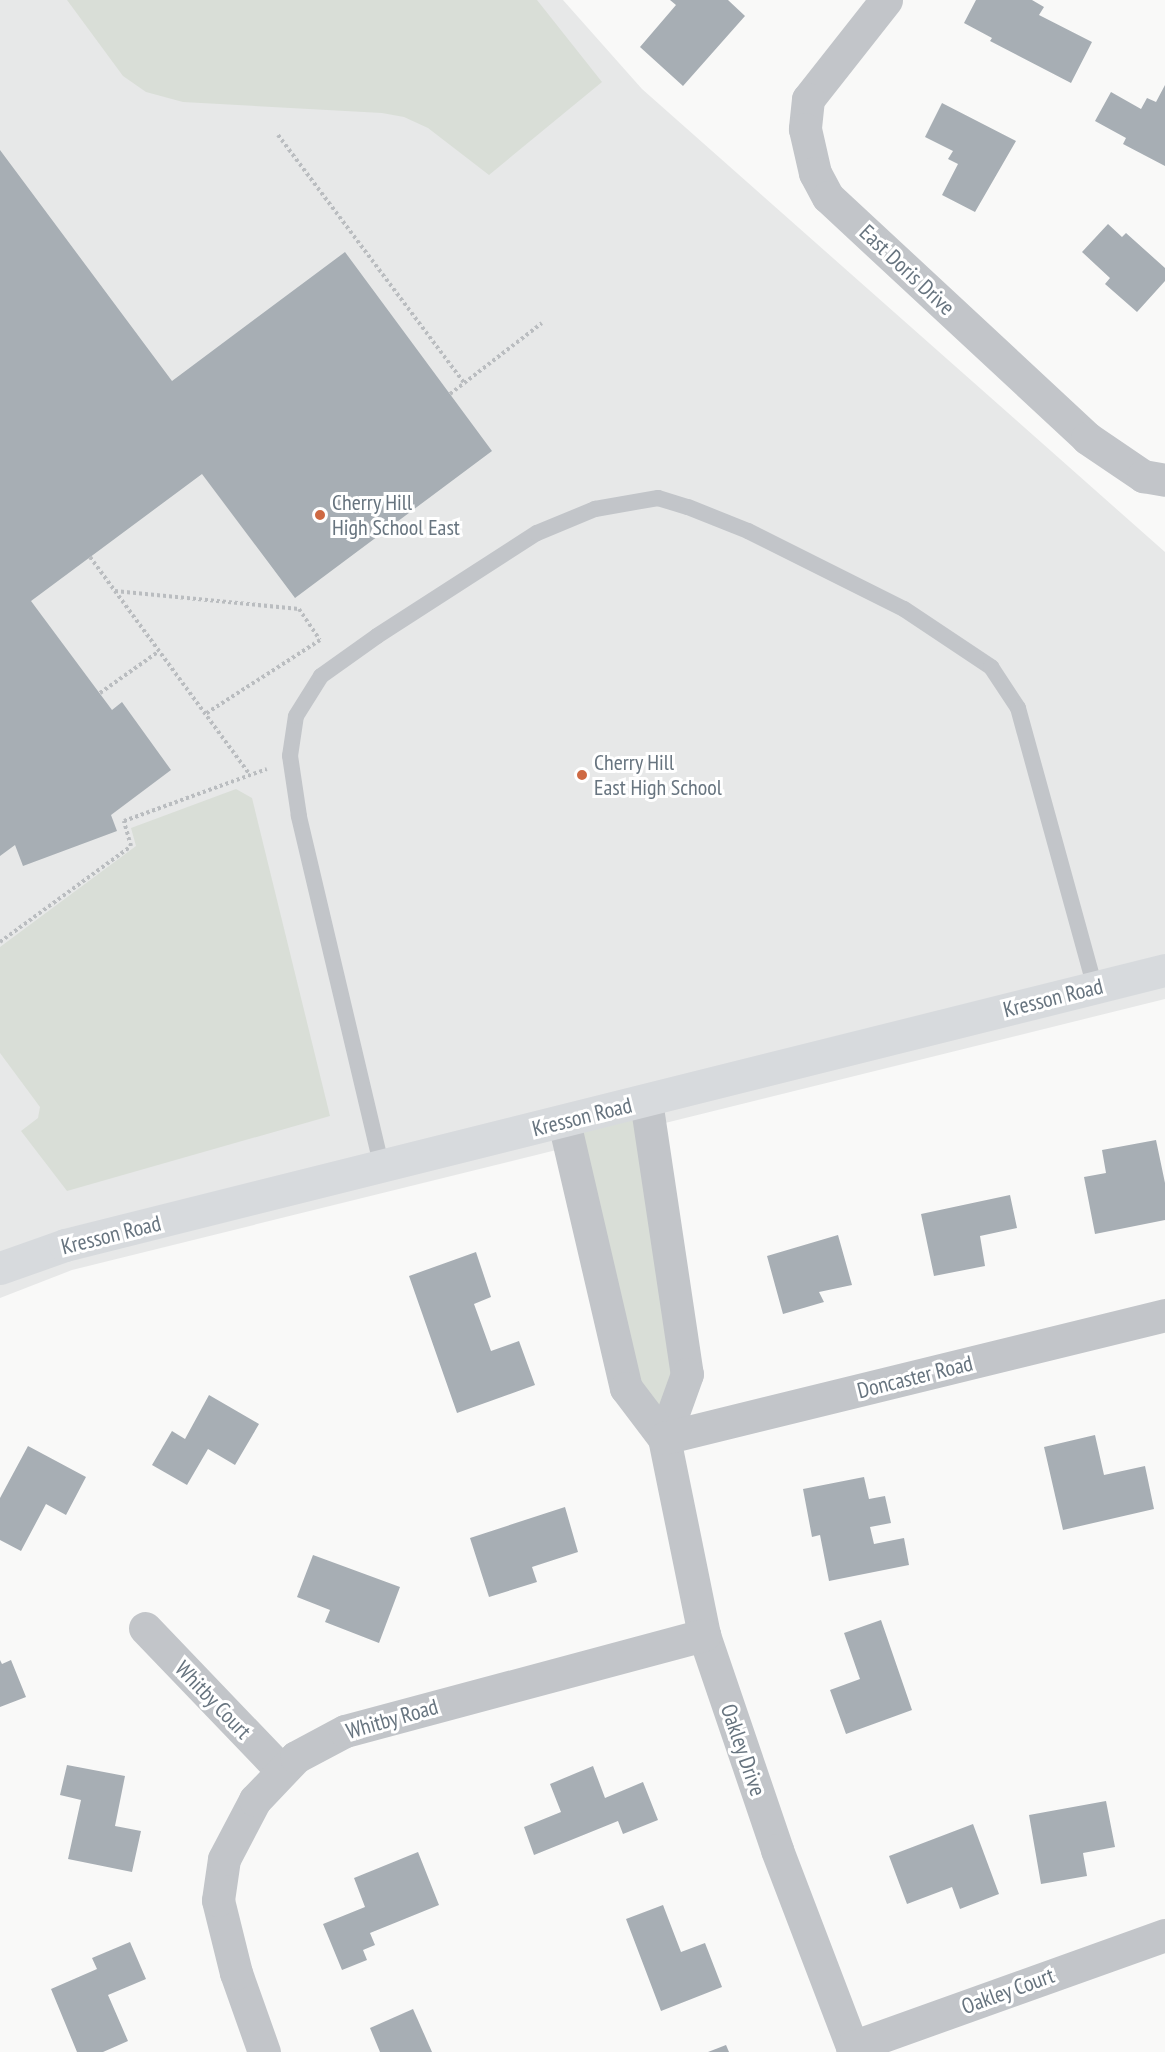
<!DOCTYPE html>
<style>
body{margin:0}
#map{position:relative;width:1165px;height:2052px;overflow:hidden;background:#f9f9f8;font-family:"PT Sans Narrow",sans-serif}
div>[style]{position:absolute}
.built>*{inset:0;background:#e7e8e8}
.green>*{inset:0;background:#d9ded7}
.building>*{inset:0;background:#a7aeb4}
.path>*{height:4px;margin-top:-2px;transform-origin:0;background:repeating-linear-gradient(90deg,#babdc0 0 3px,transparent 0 6px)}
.lane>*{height:16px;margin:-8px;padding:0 8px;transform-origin:8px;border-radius:8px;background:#c2c5c9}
.street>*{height:33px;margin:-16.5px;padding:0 16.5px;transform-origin:16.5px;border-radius:16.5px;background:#c2c5c9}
.secondary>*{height:33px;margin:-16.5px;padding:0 16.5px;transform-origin:16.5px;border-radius:16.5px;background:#d7dadd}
.dots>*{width:16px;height:16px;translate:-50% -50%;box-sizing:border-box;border:3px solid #fff;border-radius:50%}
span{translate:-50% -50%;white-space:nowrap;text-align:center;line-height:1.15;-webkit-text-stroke:6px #fff;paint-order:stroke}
.street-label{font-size:22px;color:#67747f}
.poi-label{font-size:22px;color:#67747f}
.left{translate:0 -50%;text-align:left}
</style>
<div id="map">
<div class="built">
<div style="clip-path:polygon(0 0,563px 0,642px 89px,1165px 552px,1165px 999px,72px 1270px,0 1298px)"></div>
</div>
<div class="green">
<div style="clip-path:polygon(67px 0,537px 0,602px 82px,489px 175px,428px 128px,404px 117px,382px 113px,183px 102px,146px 92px,123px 76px)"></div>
<div style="clip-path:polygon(236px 789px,252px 798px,330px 1116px,67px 1191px,21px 1131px,38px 1118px,40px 1107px,0 1053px,0 947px,136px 846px,131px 828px)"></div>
<div style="clip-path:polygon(646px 1101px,687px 1374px,664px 1438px,626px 1388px,564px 1122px)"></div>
</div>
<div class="building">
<div style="clip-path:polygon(670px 0,728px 0,745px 16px,683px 86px,640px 47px,676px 5px)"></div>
<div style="clip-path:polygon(976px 0,1032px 0,1044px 7px,1039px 15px,1092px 42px,1071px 83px,990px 41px,992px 38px,964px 23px)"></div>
<div style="clip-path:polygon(1165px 85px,1165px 166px,1123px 144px,1126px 138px,1095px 121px,1111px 92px,1141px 109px,1147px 98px,1156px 102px)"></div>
<div style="clip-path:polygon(942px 103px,1016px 141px,975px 212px,942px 195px,958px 164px,948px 159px,953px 151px,925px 137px)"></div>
<div style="clip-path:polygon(0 150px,172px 381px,345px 252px,492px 451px,295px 598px,202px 474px,31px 601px,112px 710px,122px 702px,171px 770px,111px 815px,117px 831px,23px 866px,15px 845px,0 856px)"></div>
<div style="clip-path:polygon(1108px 224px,1122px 237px,1126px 233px,1165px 268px,1165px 281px,1137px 312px,1105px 284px,1110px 278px,1082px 252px)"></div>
<div style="clip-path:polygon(1156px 1140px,1165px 1183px,1165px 1220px,1095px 1234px,1084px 1177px,1106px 1173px,1102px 1150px)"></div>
<div style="clip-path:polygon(1010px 1195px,1017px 1228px,980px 1236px,985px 1266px,934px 1276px,921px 1214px)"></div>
<div style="clip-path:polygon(838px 1235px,852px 1285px,819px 1292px,824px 1302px,783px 1314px,767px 1256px)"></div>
<div style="clip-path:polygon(476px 1252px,491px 1297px,474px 1304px,491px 1351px,519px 1341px,535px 1385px,457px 1413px,409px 1276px)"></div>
<div style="clip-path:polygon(209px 1395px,259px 1424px,235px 1465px,208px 1449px,187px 1485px,152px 1465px,172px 1431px,185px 1439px)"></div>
<div style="clip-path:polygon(1095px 1435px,1104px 1475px,1145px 1466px,1154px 1509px,1063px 1530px,1044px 1447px)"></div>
<div style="clip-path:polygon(28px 1446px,86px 1477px,66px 1515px,46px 1504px,21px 1551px,0 1540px,0 1498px)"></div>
<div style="clip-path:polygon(864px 1477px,869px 1499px,885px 1496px,891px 1523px,870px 1527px,874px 1544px,904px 1538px,909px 1565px,829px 1581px,820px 1535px,812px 1537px,803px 1489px)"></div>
<div style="clip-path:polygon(565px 1507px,578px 1552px,532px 1567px,537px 1582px,489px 1597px,470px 1538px)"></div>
<div style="clip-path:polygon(313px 1555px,400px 1587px,379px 1643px,325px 1622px,330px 1610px,297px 1597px)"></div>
<div style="clip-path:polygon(881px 1620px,912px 1710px,846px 1734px,830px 1690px,860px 1679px,844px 1633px)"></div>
<div style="clip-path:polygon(0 1660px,2px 1664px,11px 1660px,26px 1697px,0 1707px)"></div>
<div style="clip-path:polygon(67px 1765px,125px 1776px,115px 1826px,141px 1831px,132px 1872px,68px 1859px,81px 1800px,60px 1795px)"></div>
<div style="clip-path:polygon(593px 1766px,605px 1798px,643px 1782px,658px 1820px,623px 1834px,618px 1821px,534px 1855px,524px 1827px,561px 1812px,550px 1784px)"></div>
<div style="clip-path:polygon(1106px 1801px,1115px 1847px,1083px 1853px,1087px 1876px,1041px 1884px,1029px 1815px)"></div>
<div style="clip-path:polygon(973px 1824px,999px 1894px,960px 1909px,952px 1887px,907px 1904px,889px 1856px)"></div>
<div style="clip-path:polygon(418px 1852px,439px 1905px,370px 1933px,375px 1945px,363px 1950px,367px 1960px,342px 1970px,323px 1924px,365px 1907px,354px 1878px)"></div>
<div style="clip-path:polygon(663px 1905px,681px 1952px,705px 1943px,722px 1987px,661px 2011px,626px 1919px)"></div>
<div style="clip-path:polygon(130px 1942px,146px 1979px,108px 1995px,128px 2041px,103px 2052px,77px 2052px,51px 1989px,97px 1969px,92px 1958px)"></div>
<div style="clip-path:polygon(413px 2009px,432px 2052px,380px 2052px,370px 2028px)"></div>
<div style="clip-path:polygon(726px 2045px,729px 2052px,708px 2052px)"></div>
</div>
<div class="path">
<div style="left:278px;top:135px;width:310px;rotate:53.1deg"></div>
<div style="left:450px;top:394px;width:116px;rotate:-37.7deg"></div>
<div style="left:90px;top:557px;width:270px;rotate:53.7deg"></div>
<div style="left:115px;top:591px;width:185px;rotate:5.6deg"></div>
<div style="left:299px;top:609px;width:37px;rotate:56deg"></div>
<div style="left:320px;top:640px;width:137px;rotate:147.2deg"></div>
<div style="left:100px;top:693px;width:72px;rotate:-35.4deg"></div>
<div style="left:0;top:942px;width:162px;rotate:-36.2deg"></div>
<div style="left:131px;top:846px;width:26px;rotate:-106deg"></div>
<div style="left:124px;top:821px;width:152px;rotate:-20deg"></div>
</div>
<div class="lane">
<div style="left:382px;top:1168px;width:362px;rotate:-103.3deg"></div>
<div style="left:299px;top:816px;width:61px;rotate:-98.5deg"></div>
<div style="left:290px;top:756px;width:40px;rotate:-81.5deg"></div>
<div style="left:296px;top:716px;width:47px;rotate:-58deg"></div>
<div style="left:321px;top:676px;width:69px;rotate:-35.5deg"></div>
<div style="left:377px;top:636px;width:190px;rotate:-32.8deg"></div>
<div style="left:537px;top:533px;width:63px;rotate:-22.5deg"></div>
<div style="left:595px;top:509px;width:64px;rotate:-9.9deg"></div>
<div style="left:658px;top:498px;width:31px;rotate:17deg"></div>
<div style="left:688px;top:507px;width:65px;rotate:21.8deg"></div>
<div style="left:748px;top:531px;width:174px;rotate:26.6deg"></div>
<div style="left:904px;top:609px;width:105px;rotate:33.7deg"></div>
<div style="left:991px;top:667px;width:49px;rotate:56.6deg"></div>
<div style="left:1018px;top:708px;width:290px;rotate:74.6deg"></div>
</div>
<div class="street">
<div style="left:886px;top:0;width:126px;rotate:128.2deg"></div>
<div style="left:808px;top:99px;width:30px;rotate:96deg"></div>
<div style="left:805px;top:129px;width:45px;rotate:77.2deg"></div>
<div style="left:815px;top:173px;width:27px;rotate:62deg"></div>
<div style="left:828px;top:197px;width:354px;rotate:42.9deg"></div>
<div style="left:1087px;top:438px;width:68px;rotate:34.2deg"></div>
<div style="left:1143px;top:476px;width:22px;rotate:10deg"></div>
<div style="left:646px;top:1101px;width:276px;rotate:81.5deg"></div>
<div style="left:687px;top:1374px;width:68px;rotate:109.8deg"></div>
<div style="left:564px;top:1122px;width:273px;rotate:76.9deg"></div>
<div style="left:626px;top:1388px;width:63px;rotate:52.8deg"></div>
<div style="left:664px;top:1438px;width:201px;rotate:78.5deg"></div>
<div style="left:704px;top:1635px;width:227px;rotate:71.2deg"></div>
<div style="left:777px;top:1850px;width:216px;rotate:69.1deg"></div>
<div style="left:664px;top:1438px;width:516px;rotate:-13.79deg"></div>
<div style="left:145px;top:1628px;width:198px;rotate:46.2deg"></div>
<div style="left:852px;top:2047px;width:332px;rotate:-19.7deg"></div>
<div style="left:264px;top:2052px;width:84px;rotate:-109.5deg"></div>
<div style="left:236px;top:1973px;width:75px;rotate:-103.9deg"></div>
<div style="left:218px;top:1900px;width:41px;rotate:-81.7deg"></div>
<div style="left:224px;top:1859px;width:67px;rotate:-62.3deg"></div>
<div style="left:255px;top:1800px;width:59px;rotate:-46.4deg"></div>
<div style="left:296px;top:1757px;width:55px;rotate:-28deg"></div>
<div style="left:345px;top:1731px;width:372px;rotate:-15deg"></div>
</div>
<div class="secondary">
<div style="left:0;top:1268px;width:69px;rotate:-19.5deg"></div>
<div style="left:65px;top:1245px;width:1134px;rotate:-14.04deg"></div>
</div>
<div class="dots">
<div style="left:320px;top:515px;background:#ce6943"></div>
<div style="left:582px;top:775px;background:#ce6943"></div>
</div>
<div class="street-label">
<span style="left:907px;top:270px;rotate:43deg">East Doris Drive</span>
<span style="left:1053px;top:998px;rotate:-14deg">Kresson Road</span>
<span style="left:582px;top:1117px;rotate:-14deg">Kresson Road</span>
<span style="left:111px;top:1235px;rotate:-14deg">Kresson Road</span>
<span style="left:915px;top:1377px;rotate:-14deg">Doncaster Road</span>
<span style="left:213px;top:1700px;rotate:46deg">Whitby Court</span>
<span style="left:392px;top:1719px;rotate:-16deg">Whitby Road</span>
<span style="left:743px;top:1750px;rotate:71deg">Oakley Drive</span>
<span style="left:1008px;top:1991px;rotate:-20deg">Oakley Court</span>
</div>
<div class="poi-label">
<span class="left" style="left:332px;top:515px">Cherry Hill<br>High School East</span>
<span class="left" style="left:594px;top:775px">Cherry Hill<br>East High School</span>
</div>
</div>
